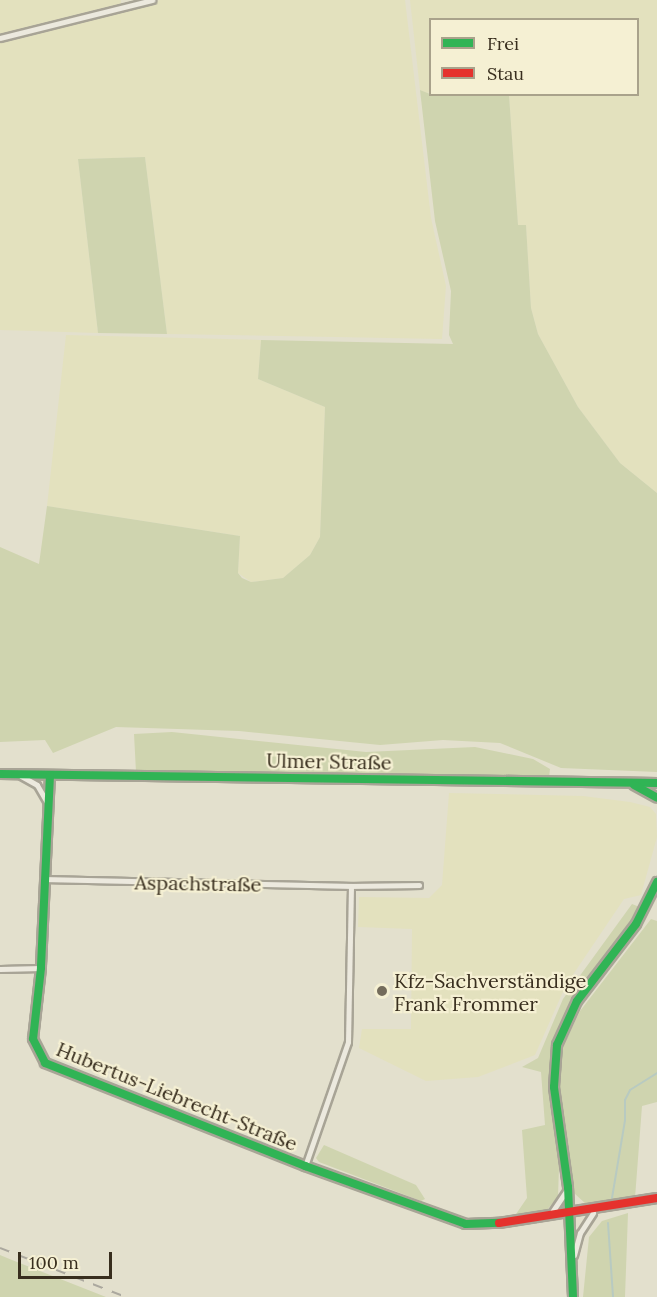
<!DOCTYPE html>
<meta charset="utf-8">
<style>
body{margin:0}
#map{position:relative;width:657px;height:1297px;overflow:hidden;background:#e3e0cd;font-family:Lora,serif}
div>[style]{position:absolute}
.farmland>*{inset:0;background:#e3e1be}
.green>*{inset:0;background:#cfd4af}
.stream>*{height:2px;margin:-1px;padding:0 1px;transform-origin:1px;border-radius:1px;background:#b8cac1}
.roads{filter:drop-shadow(2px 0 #a8a496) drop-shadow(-2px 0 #a8a496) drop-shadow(0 2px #a8a496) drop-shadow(0 -2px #a8a496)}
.street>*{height:5px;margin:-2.5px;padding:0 2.5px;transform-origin:2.5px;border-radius:2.5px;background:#ece9de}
.fast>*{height:8px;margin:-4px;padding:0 4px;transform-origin:4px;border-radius:4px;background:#30b455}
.jam>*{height:8px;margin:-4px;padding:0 4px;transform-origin:4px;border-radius:4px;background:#e5322d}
.rail>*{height:2px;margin-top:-1px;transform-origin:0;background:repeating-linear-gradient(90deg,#aba89e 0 10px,transparent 0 20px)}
.dots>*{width:16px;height:16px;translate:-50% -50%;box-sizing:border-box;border:3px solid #f5f0d3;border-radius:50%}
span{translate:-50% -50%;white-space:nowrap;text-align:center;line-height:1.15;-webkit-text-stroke:4.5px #f5f0d3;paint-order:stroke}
.street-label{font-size:20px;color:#382e1e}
.poi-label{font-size:20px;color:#382e1e}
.left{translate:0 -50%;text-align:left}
.legend{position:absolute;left:429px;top:18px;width:210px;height:78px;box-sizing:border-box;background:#f5f0d3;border:2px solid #a9a28b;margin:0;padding:8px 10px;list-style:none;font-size:18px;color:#382e1e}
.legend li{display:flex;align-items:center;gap:12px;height:30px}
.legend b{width:30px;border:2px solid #a9a28b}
.scale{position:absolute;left:18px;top:1252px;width:94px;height:27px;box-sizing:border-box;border:3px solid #382e1e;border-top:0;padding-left:8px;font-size:18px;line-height:21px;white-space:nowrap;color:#382e1e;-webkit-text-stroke:4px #f5f0d3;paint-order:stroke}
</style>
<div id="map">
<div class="farmland">
<div style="clip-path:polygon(0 0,121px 0,121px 2px,120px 6px,0 35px)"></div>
<div style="clip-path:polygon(160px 0,405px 0,431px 218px,446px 286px,442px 339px,167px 334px,145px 157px,78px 159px,98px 333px,0 330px,0 41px)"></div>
<div style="clip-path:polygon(410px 0,657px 0,657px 493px,620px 463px,578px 407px,538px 334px,531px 308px,526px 226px,518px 226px,509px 95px,638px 94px,638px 20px,430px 20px,430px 92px,427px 93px,420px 90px)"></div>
<div style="clip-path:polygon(66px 335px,261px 340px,258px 379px,325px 407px,320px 537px,310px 555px,283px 578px,251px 582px,238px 573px,240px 536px,47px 506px)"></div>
<div style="clip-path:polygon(449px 793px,583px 796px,630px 802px,650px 807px,656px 814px,657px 837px,641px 895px,624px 899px,566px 985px,535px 1055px,478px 1077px,426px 1081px,359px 1048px,362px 1029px,411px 1029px,412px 929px,358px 927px,359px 897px,429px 898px,442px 885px)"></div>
</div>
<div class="green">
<div style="clip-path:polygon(420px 90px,430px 94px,509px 95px,518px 225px,526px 225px,531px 308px,538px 334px,578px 407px,620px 463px,657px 493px,657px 772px,561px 768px,500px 743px,443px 740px,380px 745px,239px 731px,116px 727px,53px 753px,45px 740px,0 742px,0 547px,39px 564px,47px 506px,240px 536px,238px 573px,242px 578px,251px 582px,283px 578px,310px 555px,320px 537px,325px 407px,258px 379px,261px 340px,453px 344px,449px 335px,451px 291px,435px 221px)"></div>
<div style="clip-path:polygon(145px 157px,167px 334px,98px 333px,78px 159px)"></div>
<div style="clip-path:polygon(172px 732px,366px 752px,475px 747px,533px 759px,550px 769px,549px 777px,136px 772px,134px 734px)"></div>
<div style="clip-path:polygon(632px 904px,642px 908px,633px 924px,569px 1007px,553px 1048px,551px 1094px,559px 1167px,558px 1197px,546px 1211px,514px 1217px,527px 1198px,522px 1130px,545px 1125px,541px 1072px,522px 1067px,538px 1058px,563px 999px)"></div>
<div style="clip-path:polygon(651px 919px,657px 921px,657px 1102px,642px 1106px,635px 1198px,587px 1205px,574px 1193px,559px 1091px,561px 1051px,580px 1011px)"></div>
<div style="clip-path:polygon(324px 1145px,416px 1185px,425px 1199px,421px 1201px,319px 1162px,316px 1158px)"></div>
<div style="clip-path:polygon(628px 1213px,625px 1297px,583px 1297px,589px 1237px,602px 1221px)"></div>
<div style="clip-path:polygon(0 1255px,12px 1260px,106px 1297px,0 1297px)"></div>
</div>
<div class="stream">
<div style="left:612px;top:1198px;width:79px;rotate:-80.5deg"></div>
<div style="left:625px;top:1120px;width:20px;rotate:-90deg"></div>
<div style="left:625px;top:1100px;width:11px;rotate:-63deg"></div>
<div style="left:630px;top:1090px;width:32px;rotate:-32deg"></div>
<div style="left:608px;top:1223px;width:74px;rotate:86.1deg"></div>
</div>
<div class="roads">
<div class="street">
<div style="left:0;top:38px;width:157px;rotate:-14deg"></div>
<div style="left:21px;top:776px;width:18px;rotate:29deg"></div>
<div style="left:37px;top:785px;width:20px;rotate:60deg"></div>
<div style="left:45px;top:879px;width:306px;rotate:1.3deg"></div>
<div style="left:351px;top:886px;width:156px;rotate:91.1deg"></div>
<div style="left:348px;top:1042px;width:131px;rotate:109.1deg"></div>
<div style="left:351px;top:886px;width:68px;rotate:-0.8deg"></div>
<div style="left:0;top:969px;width:41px;rotate:-1.4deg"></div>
<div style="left:550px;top:1215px;width:29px;rotate:-56deg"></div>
<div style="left:574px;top:1255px;width:23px;rotate:-75deg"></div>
<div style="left:580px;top:1233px;width:24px;rotate:-57deg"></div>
</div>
<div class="fast">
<div style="left:0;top:774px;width:657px;rotate:0.78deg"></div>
<div style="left:50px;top:775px;width:193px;rotate:92.7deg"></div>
<div style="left:41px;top:968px;width:71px;rotate:96.4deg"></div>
<div style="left:33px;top:1039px;width:27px;rotate:63deg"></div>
<div style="left:45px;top:1063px;width:280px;rotate:21.6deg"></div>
<div style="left:305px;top:1166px;width:171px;rotate:19.8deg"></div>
<div style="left:466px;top:1224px;width:33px;rotate:-2deg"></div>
<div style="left:634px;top:785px;width:26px;rotate:29deg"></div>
<div style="left:573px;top:1297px;width:110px;rotate:-92.6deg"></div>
<div style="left:568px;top:1187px;width:101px;rotate:-98deg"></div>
<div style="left:554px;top:1087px;width:42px;rotate:-85.9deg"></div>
<div style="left:557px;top:1045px;width:48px;rotate:-65.6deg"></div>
<div style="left:577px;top:1001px;width:97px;rotate:-52.5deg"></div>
<div style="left:636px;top:924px;width:47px;rotate:-63.4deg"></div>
</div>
<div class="jam">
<div style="left:499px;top:1223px;width:160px;rotate:-9deg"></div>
</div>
</div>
<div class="rail">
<div style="left:0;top:1248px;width:135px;rotate:21.3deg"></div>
</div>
<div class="dots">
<div style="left:382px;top:991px;background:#746c5b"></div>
</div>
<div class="street-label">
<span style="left:329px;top:761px;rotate:1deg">Ulmer Straße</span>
<span style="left:198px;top:883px;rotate:1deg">Aspachstraße</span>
<span style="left:177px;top:1096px;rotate:22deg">Hubertus-Liebrecht-Straße</span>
</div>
<div class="poi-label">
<span class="left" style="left:394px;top:992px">Kfz-Sachverständige<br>Frank Frommer</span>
</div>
<ul class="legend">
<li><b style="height:8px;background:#30b455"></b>Frei</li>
<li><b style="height:8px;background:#e5322d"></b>Stau</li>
</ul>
<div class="scale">100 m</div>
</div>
